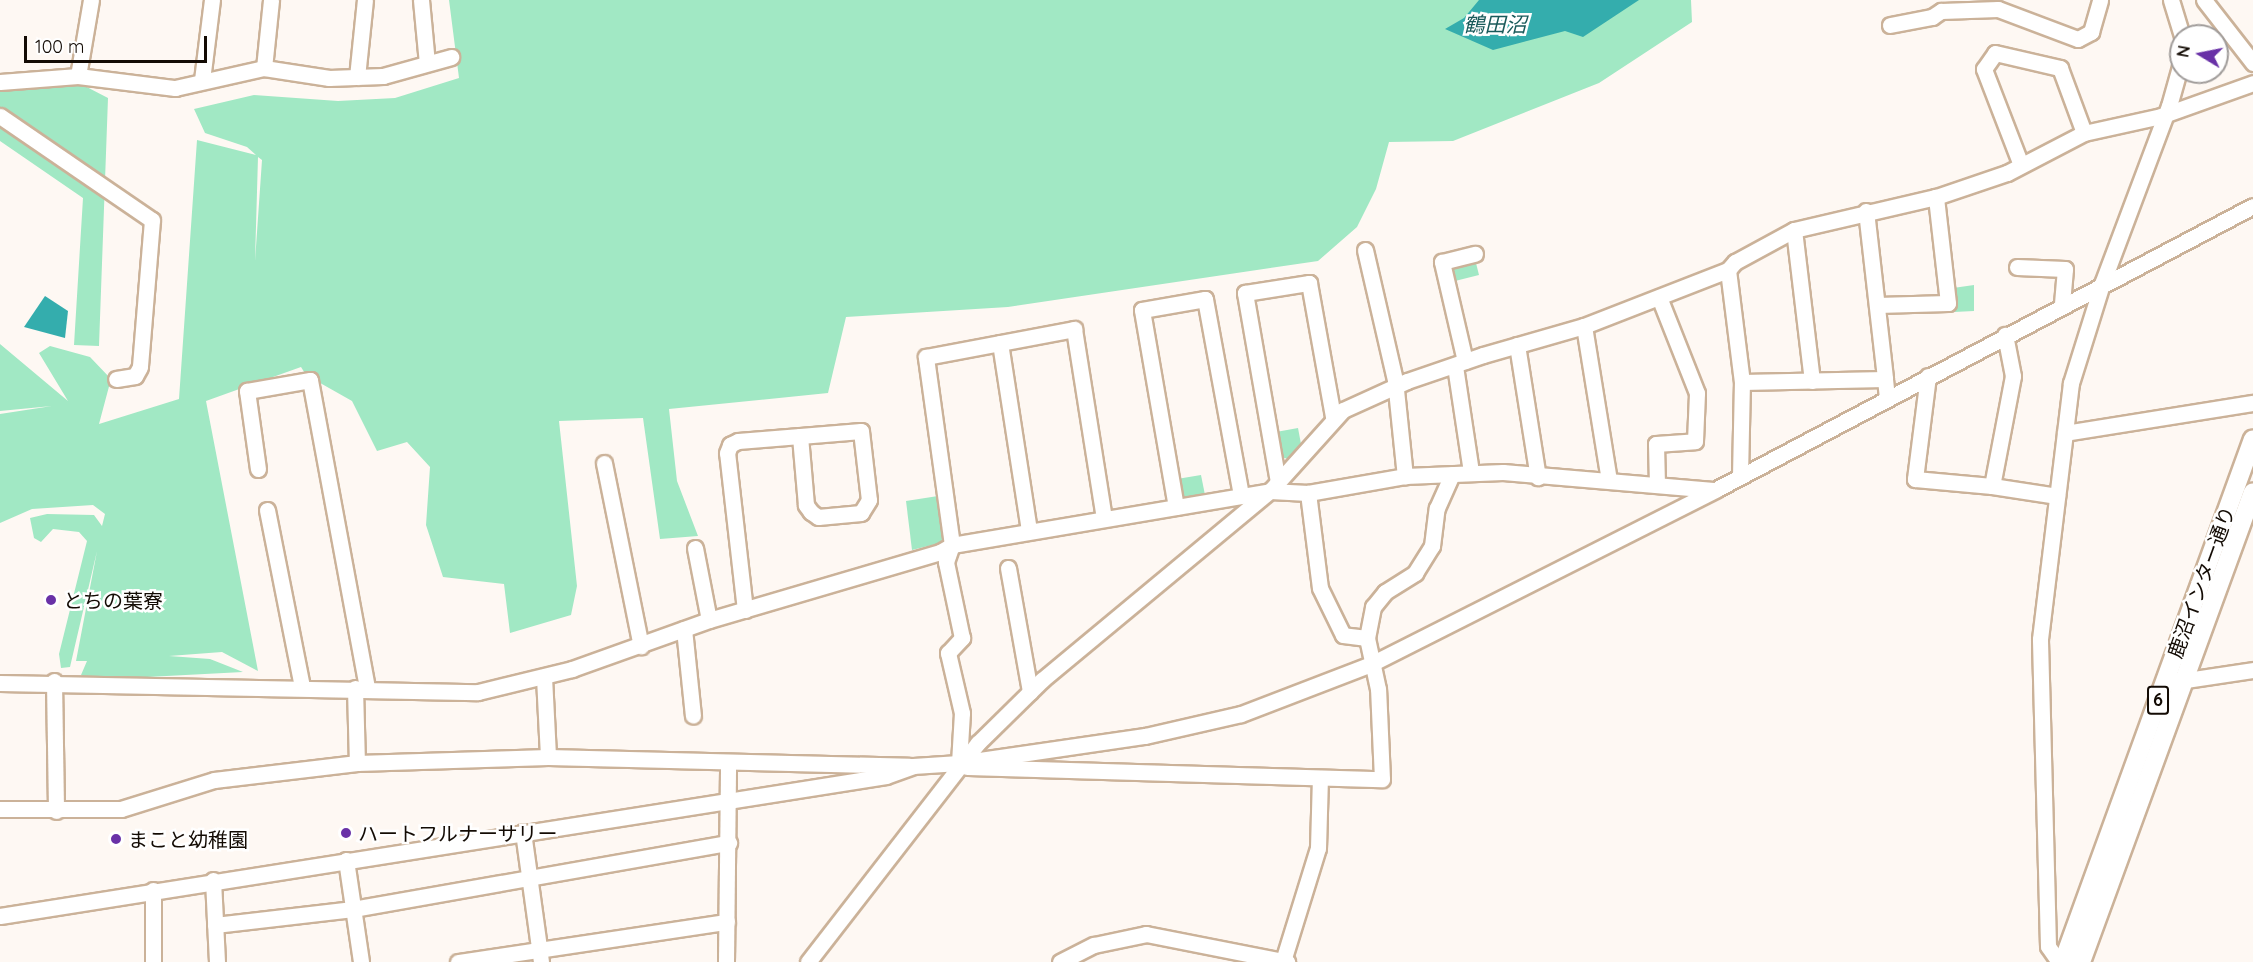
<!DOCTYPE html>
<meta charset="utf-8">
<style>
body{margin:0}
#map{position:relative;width:2253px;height:962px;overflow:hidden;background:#fef8f3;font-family:Quicksand,"Noto Sans JP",sans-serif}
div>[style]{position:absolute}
.green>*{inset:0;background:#a1e8c4}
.water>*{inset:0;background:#34adad}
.roads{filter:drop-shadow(2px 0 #cbb299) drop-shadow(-2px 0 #cbb299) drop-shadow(0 2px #cbb299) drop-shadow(0 -2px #cbb299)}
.minor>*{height:15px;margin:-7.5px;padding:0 7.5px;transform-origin:7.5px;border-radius:7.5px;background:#fff}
.major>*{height:18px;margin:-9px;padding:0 9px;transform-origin:9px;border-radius:9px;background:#fff}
.dots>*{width:16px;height:16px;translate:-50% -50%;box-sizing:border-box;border:3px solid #fff;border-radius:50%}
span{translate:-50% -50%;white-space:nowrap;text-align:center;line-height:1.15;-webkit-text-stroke:5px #fff;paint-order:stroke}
.shield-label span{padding:2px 4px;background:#fff;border:2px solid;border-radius:4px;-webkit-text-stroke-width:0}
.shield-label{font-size:18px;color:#130b04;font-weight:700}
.street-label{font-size:20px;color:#130b04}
.poi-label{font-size:20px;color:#130b04}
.left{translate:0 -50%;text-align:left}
.water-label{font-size:21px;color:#185a5a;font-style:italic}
.north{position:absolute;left:2169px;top:24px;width:60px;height:60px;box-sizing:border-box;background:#fff;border:2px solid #a19d9b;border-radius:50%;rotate:280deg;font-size:16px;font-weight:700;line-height:24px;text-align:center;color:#130b04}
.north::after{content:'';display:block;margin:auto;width:21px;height:27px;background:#6931a7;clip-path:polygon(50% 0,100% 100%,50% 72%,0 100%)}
.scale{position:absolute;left:24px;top:36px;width:183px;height:27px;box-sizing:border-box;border:3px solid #130b04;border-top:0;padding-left:8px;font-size:18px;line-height:21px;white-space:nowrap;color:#130b04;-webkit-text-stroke:4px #fff;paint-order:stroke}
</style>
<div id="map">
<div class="green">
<div style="clip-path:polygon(evenodd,449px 0,1691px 0,1692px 22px,1599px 83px,1453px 141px,1389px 142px,1376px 189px,1357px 227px,1318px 261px,1008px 307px,846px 317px,828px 393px,669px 409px,677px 481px,698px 536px,660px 539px,643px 418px,559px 421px,577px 586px,571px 615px,510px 633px,504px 584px,443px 577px,426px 525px,430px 467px,407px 442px,377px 451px,352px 401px,306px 375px,301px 367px,206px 401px,258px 671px,222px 652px,169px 656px,210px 659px,243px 672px,90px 680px,81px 675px,87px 661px,76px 661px,97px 551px,70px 667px,61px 668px,59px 654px,87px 541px,79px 532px,53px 529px,41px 542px,34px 538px,30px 518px,47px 514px,94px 515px,102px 526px,105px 514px,93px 505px,32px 509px,0 523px,0 414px,52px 406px,0 411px,0 344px,68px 401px,39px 353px,50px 346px,90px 357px,111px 379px,99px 424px,179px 399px,197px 140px,256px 155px,247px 147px,205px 133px,194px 109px,254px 95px,338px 101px,395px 98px,459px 78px,449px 0,258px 157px,262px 160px,255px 261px,258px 157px)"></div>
<div style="clip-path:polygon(79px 83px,108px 98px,99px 346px,74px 345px,83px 198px,0 141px,0 90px)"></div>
<div style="clip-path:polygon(1475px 259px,1479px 275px,1451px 282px,1448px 270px,1453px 264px)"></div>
<div style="clip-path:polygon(1974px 285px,1974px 311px,1954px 312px,1953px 288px)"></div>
<div style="clip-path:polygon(1298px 428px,1301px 444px,1288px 459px,1281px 457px,1276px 432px)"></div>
<div style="clip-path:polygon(1201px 475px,1205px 495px,1184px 498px,1179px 493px,1177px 479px)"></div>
<div style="clip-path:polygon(938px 496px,945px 535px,940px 543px,912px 550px,906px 501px)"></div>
</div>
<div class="water">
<div style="clip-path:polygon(1479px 0,1639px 0,1583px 37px,1565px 31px,1493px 50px,1445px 29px,1464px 18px)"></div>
<div style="clip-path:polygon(45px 296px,68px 311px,65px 338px,24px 327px)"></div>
</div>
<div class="roads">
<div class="minor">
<div style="left:421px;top:0;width:63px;rotate:84.6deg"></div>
<div style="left:2171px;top:0;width:38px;rotate:73deg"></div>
<div style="left:2204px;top:0;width:80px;rotate:52.1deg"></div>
<div style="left:1890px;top:25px;width:43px;rotate:-10.8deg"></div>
<div style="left:1932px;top:17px;width:11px;rotate:-34deg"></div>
<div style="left:1941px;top:11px;width:57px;rotate:-2deg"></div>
<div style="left:1998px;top:9px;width:85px;rotate:20.6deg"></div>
<div style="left:2078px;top:39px;width:15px;rotate:-28deg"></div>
<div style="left:2091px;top:32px;width:33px;rotate:-74deg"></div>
<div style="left:264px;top:68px;width:68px;rotate:-84.1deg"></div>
<div style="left:78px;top:76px;width:98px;rotate:7.1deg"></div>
<div style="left:175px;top:88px;width:91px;rotate:-12.7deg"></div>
<div style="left:264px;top:68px;width:66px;rotate:8.7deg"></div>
<div style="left:329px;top:78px;width:54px;rotate:-2.1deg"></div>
<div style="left:383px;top:76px;width:71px;rotate:-15.6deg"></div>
<div style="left:357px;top:77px;width:77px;rotate:-84.1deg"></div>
<div style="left:202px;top:80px;width:81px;rotate:-82.9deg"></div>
<div style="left:0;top:82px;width:78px;rotate:-4.4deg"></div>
<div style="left:78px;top:76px;width:77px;rotate:-80.3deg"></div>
<div style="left:0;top:116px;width:184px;rotate:34.4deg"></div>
<div style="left:152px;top:220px;width:147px;rotate:94.7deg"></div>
<div style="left:140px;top:367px;width:10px;rotate:119deg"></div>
<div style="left:135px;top:376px;width:19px;rotate:171deg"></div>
<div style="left:2021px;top:165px;width:103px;rotate:-111.1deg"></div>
<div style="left:1984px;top:69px;width:19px;rotate:-55deg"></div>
<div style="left:1995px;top:53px;width:67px;rotate:13deg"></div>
<div style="left:2060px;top:68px;width:69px;rotate:69.7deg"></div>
<div style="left:1866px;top:211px;width:169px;rotate:83.5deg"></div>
<div style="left:1794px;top:230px;width:152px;rotate:83.2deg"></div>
<div style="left:1365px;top:250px;width:133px;rotate:77deg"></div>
<div style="left:1395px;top:380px;width:97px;rotate:84.1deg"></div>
<div style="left:2017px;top:267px;width:48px;rotate:2.4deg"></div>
<div style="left:2065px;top:269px;width:36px;rotate:95deg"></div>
<div style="left:1728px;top:270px;width:113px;rotate:82.9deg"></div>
<div style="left:1742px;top:382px;width:143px;rotate:-1.2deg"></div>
<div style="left:1885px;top:379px;width:18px;rotate:84deg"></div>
<div style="left:1877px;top:305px;width:71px;rotate:-1.6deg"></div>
<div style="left:1948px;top:303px;width:107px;rotate:-96.5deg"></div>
<div style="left:1584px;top:326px;width:155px;rotate:-21.3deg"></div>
<div style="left:1728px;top:270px;width:11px;rotate:-49deg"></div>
<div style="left:1735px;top:262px;width:67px;rotate:-28.5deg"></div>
<div style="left:1794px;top:230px;width:146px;rotate:-13.1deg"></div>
<div style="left:1936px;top:197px;width:75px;rotate:-18.7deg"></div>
<div style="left:2007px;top:173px;width:87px;rotate:-27.5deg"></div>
<div style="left:2084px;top:133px;width:79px;rotate:-12.4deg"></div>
<div style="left:2161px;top:116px;width:98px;rotate:-19.7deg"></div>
<div style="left:1000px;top:343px;width:189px;rotate:81.2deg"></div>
<div style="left:1517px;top:345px;width:134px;rotate:81deg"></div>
<div style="left:1465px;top:361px;width:102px;rotate:-103.1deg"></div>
<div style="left:1442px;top:262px;width:34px;rotate:-14deg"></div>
<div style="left:1455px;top:366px;width:107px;rotate:81.4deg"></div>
<div style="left:1928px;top:376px;width:104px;rotate:97.2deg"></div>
<div style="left:1915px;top:479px;width:77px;rotate:5.2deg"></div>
<div style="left:1992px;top:486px;width:112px;rotate:-79.2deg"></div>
<div style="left:2013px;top:376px;width:42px;rotate:-101deg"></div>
<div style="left:2065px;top:433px;width:190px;rotate:-9.1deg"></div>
<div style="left:604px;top:463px;width:187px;rotate:78.6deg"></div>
<div style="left:258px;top:469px;width:79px;rotate:-98deg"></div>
<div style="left:247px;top:391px;width:64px;rotate:-9.9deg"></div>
<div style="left:310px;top:380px;width:314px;rotate:79.5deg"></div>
<div style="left:1740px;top:476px;width:94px;rotate:-88.8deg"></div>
<div style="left:1278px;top:482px;width:192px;rotate:-99.9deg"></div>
<div style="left:1245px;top:293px;width:65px;rotate:-8.9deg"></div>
<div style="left:1309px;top:283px;width:136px;rotate:79.8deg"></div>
<div style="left:1657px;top:485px;width:41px;rotate:-91.4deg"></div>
<div style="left:1656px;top:444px;width:39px;rotate:-4deg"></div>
<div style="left:1695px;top:441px;width:48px;rotate:-87.6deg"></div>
<div style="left:1697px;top:393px;width:103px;rotate:-111.6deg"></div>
<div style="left:1992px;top:486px;width:66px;rotate:8.7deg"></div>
<div style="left:1176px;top:507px;width:200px;rotate:-99.8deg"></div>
<div style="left:1142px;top:310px;width:64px;rotate:-9.9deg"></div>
<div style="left:1205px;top:299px;width:200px;rotate:79.6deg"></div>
<div style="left:267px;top:510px;width:180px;rotate:78.8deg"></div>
<div style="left:695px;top:548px;width:73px;rotate:79deg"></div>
<div style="left:1008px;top:568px;width:126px;rotate:79.9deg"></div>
<div style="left:745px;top:610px;width:158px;rotate:-96.5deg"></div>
<div style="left:727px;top:453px;width:9px;rotate:-69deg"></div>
<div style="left:730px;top:445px;width:9px;rotate:-27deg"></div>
<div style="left:738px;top:441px;width:62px;rotate:-4.6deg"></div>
<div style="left:800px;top:436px;width:61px;rotate:-4.7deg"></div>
<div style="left:861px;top:431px;width:69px;rotate:83.4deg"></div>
<div style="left:869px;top:500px;width:15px;rotate:122deg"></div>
<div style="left:861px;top:513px;width:43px;rotate:174.7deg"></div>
<div style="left:818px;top:517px;width:9px;rotate:-144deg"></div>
<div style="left:811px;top:512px;width:9px;rotate:-126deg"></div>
<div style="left:806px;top:505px;width:69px;rotate:-95deg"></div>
<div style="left:684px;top:629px;width:87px;rotate:84.1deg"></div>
<div style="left:1367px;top:638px;width:32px;rotate:-79deg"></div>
<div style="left:1373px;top:607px;width:19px;rotate:-51deg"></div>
<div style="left:1385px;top:592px;width:36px;rotate:-32deg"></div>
<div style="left:1415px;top:573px;width:32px;rotate:-58deg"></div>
<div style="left:1432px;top:546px;width:38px;rotate:-83deg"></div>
<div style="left:1437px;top:508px;width:37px;rotate:-66deg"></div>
<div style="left:544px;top:677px;width:80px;rotate:87.1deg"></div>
<div style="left:54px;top:681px;width:130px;rotate:89.1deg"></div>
<div style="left:2173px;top:682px;width:81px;rotate:-8.5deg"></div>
<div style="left:0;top:683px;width:478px;rotate:1.1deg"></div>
<div style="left:478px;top:692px;width:97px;rotate:-13.7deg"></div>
<div style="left:572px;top:669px;width:145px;rotate:-19.7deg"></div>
<div style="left:709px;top:620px;width:241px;rotate:-16.4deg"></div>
<div style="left:940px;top:552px;width:14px;rotate:-30deg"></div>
<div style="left:952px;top:545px;width:190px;rotate:-97.9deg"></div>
<div style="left:926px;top:357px;width:151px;rotate:-10.7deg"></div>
<div style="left:1074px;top:329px;width:191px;rotate:81deg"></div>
<div style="left:355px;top:688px;width:75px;rotate:88.5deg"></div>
<div style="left:959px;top:763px;width:50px;rotate:-86.6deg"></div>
<div style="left:962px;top:713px;width:62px;rotate:-103.1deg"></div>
<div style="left:948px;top:653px;width:21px;rotate:-47deg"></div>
<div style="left:962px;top:638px;width:78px;rotate:-101.9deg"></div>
<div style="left:946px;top:562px;width:18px;rotate:-71deg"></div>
<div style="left:952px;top:545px;width:323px;rotate:-9.6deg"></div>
<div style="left:1270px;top:491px;width:38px;rotate:3deg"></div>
<div style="left:1308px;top:493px;width:98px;rotate:-9.9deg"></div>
<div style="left:1405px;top:476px;width:98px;rotate:-2.3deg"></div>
<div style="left:1503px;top:472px;width:211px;rotate:4.9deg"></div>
<div style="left:967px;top:767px;width:415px;rotate:1.7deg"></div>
<div style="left:1382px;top:779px;width:90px;rotate:-92.5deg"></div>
<div style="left:1378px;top:689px;width:52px;rotate:-102.2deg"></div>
<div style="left:1367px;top:638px;width:24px;rotate:-173deg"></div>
<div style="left:1343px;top:635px;width:52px;rotate:-116.1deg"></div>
<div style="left:1320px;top:588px;width:96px;rotate:-97.2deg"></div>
<div style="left:0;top:809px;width:121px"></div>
<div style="left:121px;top:809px;width:97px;rotate:-17.3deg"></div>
<div style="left:214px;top:780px;width:144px;rotate:-6.8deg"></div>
<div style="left:357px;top:763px;width:191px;rotate:-1.8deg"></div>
<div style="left:548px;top:757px;width:361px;rotate:1.4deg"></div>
<div style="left:523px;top:832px;width:131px;rotate:82.1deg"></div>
<div style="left:346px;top:860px;width:103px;rotate:81.6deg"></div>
<div style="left:213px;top:880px;width:82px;rotate:87.2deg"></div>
<div style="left:153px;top:890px;width:72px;rotate:90deg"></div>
<div style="left:0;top:916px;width:897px;rotate:-8.98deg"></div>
<div style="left:886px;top:776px;width:29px;rotate:-20deg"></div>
<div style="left:913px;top:766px;width:46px;rotate:-3.7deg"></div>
<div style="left:959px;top:763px;width:188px;rotate:-8.3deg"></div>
<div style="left:1145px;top:736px;width:98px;rotate:-12.9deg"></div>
<div style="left:1241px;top:714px;width:139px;rotate:-21deg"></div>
<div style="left:1371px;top:664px;width:386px;rotate:-26.8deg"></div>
<div style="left:1715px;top:490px;width:608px;rotate:-27.83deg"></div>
<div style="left:215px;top:925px;width:139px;rotate:-6.6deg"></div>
<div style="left:353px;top:909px;width:382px;rotate:-10deg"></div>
<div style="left:1283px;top:961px;width:118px;rotate:-72.8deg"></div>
<div style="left:1318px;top:848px;width:70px;rotate:-88.4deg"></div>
<div style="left:458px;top:962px;width:272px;rotate:-8.5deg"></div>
<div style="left:726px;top:962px;width:199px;rotate:-89.4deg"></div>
<div style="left:808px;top:962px;width:277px;rotate:-52.2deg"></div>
<div style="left:978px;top:743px;width:90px;rotate:-44.5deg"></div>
<div style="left:1042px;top:680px;width:296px;rotate:-39.7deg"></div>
<div style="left:1270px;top:491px;width:109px;rotate:-48deg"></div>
<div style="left:1343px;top:410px;width:70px;rotate:-24.4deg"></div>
<div style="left:1407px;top:381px;width:80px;rotate:-18.9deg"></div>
<div style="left:1483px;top:355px;width:105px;rotate:-16deg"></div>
<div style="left:1584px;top:326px;width:156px;rotate:80.8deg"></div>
<div style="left:1060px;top:962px;width:38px;rotate:-27deg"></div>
<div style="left:1094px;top:945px;width:53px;rotate:-11.9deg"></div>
<div style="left:1146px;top:934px;width:144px;rotate:11.2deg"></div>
<div style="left:2059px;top:962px;width:19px;rotate:-125deg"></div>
<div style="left:2048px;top:946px;width:307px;rotate:-91.5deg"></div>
<div style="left:2040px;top:639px;width:258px;rotate:-83.1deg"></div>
<div style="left:2071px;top:383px;width:104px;rotate:-72.6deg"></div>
<div style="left:2102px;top:284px;width:190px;rotate:-69.4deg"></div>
<div style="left:2169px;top:106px;width:45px;rotate:-74.4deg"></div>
</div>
<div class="major">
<div style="left:2063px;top:962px;width:556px;rotate:-70.03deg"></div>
<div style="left:2081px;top:962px;width:500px;rotate:-69.9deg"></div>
</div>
</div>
<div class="dots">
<div style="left:51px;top:600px;background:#6931a7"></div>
<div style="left:346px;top:833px;background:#6931a7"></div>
<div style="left:116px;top:839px;background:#6931a7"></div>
</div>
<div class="shield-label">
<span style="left:2158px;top:700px">6</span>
</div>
<div class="street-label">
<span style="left:2201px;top:582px;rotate:-70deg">鹿沼インター通り</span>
</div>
<div class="poi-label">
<span class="left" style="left:63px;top:600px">とちの葉寮</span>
<span class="left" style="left:358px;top:833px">ハートフルナーサリー</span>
<span class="left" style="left:128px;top:839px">まこと幼稚園</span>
</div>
<div class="water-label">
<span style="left:1495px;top:24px">鶴田沼</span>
</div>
<div class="north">N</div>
<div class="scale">100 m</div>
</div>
